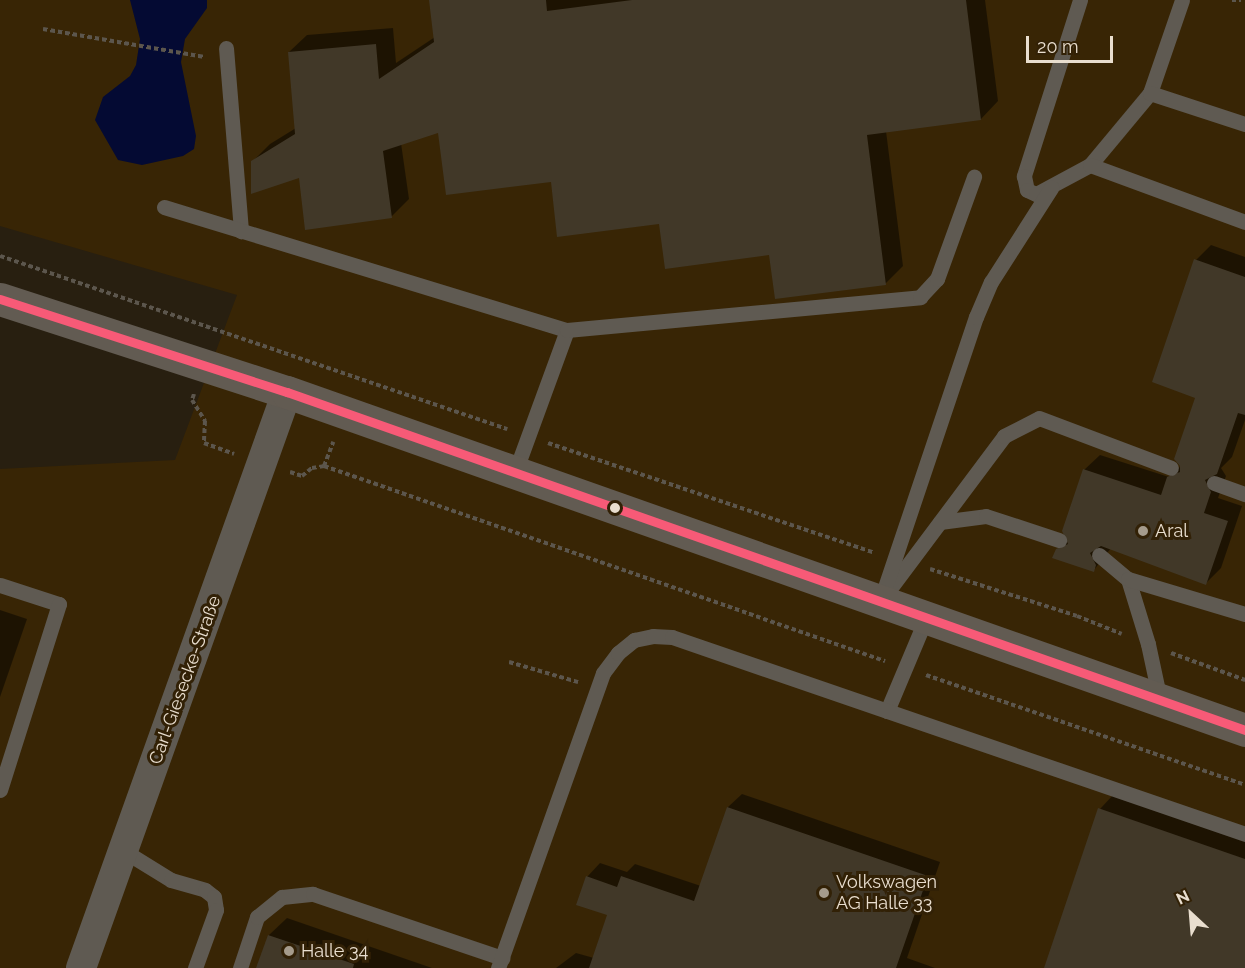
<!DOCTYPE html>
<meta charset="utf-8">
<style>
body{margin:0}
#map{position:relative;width:1245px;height:968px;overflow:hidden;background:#281f10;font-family:Raleway,sans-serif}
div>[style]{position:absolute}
.built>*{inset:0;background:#382505}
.water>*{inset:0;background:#040a33}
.shadow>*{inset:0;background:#0007}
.building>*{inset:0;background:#413828}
.path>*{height:4px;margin-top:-2px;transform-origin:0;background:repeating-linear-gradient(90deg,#5c564d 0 4.5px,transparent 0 7.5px)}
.service>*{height:15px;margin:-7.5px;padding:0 7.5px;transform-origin:7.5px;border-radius:7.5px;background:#5f5a52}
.minor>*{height:30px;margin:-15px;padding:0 15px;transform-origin:15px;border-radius:15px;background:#5f5a52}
.secondary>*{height:33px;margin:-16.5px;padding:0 16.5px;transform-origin:16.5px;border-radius:16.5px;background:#625b52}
.bus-1>*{height:9px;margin:-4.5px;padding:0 4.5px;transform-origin:4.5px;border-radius:4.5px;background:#f75a77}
.dots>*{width:16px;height:16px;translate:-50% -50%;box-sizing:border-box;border:3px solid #322106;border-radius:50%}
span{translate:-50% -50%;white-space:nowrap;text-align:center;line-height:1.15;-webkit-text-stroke:6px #322106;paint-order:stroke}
.poi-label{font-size:18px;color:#e9decf}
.left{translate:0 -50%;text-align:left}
.street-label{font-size:18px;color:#e9decf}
.north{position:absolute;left:1161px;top:884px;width:60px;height:60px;-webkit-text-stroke:4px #322106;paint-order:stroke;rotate:334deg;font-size:16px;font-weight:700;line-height:24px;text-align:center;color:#e9decf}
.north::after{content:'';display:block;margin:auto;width:21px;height:27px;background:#e9decf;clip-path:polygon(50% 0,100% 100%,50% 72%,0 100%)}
.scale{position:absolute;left:1026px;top:36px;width:87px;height:27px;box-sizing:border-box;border:3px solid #e9decf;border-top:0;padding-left:8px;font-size:18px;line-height:21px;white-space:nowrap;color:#e9decf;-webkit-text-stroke:4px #322106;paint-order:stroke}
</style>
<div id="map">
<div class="built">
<div style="clip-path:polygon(0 0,1245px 0,1245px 968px,0 968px,0 469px,175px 460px,237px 295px,0 226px)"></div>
</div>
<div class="water">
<div style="clip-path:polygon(130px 0,207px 0,207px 8px,185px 39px,181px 62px,196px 136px,194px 149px,183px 156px,142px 165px,118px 160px,95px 120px,103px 97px,130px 76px,136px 65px,140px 39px)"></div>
</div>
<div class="shadow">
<div style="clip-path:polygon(430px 0,985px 0,998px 101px,981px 119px,886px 131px,903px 266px,886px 283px,661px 222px,552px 180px,439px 131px,401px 143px,409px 199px,392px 216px,300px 176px,252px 162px,270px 144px,296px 128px,289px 52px,307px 35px,393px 28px,396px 63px,435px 37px)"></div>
<div style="clip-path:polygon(1211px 245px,1245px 257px,1245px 420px,1232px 457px,1221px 468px,1226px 476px,1218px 498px,1242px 506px,1221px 568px,1206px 583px,1111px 548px,1094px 570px,1057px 550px,1068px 539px,1084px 470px,1100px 455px,1169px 477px,1182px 465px,1197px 397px,1196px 260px)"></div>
<div style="clip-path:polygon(0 610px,27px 619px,0 697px)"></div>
<div style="clip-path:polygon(742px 794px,940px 862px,907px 958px,935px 968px,556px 968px,576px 953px,594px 958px,609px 914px,587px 877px,600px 863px,627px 872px,635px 864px,701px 886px,728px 807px)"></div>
<div style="clip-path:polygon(1113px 795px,1245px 841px,1245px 968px,1046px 968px,1100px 809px)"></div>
<div style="clip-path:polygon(287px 918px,432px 968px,258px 968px,269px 935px)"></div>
</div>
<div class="building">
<div style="clip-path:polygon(429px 0,546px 0,547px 11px,632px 0,966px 0,981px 120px,867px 135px,886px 285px,775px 299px,769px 255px,665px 269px,659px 224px,557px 237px,551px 182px,446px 195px,438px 133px,383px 151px,392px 218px,305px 230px,299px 178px,251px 194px,251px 161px,295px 134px,288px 52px,376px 44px,379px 79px,434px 42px)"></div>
<div style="clip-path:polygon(1194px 259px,1245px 277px,1245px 415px,1238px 413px,1217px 474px,1205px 480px,1211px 492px,1204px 513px,1228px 521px,1206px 585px,1101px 546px,1090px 553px,1096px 565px,1094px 572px,1052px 558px,1056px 549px,1068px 544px,1062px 531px,1083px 469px,1161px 495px,1167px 477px,1180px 472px,1180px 466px,1174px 459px,1195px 398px,1152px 382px)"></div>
<div style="clip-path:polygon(727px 807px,928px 876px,896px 968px,589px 968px,607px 915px,576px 905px,586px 876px,617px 887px,621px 876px,694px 901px)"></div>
<div style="clip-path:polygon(1098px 808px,1245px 859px,1245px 968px,1044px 968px)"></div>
<div style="clip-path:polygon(268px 935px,354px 964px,353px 968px,256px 968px)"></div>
</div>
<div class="path">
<div style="left:1232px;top:0;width:9px"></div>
<div style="left:43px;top:29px;width:164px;rotate:9.8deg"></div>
<div style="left:0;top:256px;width:536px;rotate:18.84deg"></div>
<div style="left:194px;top:394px;width:6px;rotate:108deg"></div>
<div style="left:192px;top:400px;width:25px;rotate:58deg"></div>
<div style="left:205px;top:421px;width:22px;rotate:93deg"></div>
<div style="left:204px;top:443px;width:32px;rotate:20deg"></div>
<div style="left:548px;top:443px;width:344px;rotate:18.6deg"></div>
<div style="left:324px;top:466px;width:26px;rotate:-69deg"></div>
<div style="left:290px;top:472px;width:13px;rotate:18deg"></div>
<div style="left:302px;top:476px;width:13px;rotate:-39deg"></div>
<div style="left:312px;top:468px;width:12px;rotate:-9deg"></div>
<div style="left:324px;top:466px;width:594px;rotate:19.17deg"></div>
<div style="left:930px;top:569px;width:154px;rotate:17.7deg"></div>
<div style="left:1077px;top:616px;width:48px;rotate:21.8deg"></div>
<div style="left:1171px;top:653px;width:79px;rotate:20deg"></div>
<div style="left:509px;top:662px;width:72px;rotate:16.2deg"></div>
<div style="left:926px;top:675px;width:337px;rotate:19deg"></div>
</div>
<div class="service">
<div style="left:1080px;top:0;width:185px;rotate:107.7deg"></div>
<div style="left:1024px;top:176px;width:14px;rotate:78deg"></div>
<div style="left:1027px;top:190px;width:10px;rotate:24deg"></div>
<div style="left:1036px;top:194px;width:61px;rotate:-28.2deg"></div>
<div style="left:1090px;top:165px;width:94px;rotate:-50.2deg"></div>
<div style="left:1150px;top:93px;width:98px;rotate:-71deg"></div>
<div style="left:226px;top:48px;width:184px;rotate:85.3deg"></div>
<div style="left:1150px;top:93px;width:100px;rotate:18.1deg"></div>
<div style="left:1090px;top:165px;width:165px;rotate:20.2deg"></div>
<div style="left:164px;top:207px;width:421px;rotate:17deg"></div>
<div style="left:567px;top:330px;width:154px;rotate:110.1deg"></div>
<div style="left:567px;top:330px;width:355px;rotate:-5.3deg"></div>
<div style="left:920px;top:297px;width:25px;rotate:-47deg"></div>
<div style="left:937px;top:279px;width:109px;rotate:-70.1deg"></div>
<div style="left:1214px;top:483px;width:33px;rotate:20deg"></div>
<div style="left:940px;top:522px;width:46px;rotate:-7.4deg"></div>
<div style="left:986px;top:516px;width:77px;rotate:18.2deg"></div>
<div style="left:1099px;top:555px;width:38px;rotate:40deg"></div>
<div style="left:0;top:585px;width:62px;rotate:17.9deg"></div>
<div style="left:59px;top:604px;width:195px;rotate:107.6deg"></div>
<div style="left:889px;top:590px;width:192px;rotate:-53.2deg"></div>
<div style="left:1004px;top:436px;width:39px;rotate:-27deg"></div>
<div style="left:1039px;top:418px;width:141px;rotate:20.7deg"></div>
<div style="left:880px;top:602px;width:301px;rotate:-71.4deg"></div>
<div style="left:976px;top:317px;width:38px;rotate:-67deg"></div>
<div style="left:991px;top:282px;width:112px;rotate:-57.4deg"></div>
<div style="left:1160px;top:700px;width:57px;rotate:-102.1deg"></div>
<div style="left:1148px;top:644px;width:68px;rotate:-107.1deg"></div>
<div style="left:1128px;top:579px;width:122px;rotate:16.7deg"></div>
<div style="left:887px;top:711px;width:101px;rotate:-67.2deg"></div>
<div style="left:124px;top:851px;width:55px;rotate:31.7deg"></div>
<div style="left:171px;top:880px;width:35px;rotate:16deg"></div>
<div style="left:205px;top:890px;width:11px;rotate:38deg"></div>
<div style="left:214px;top:897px;width:13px;rotate:81deg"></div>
<div style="left:216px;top:910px;width:62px;rotate:109.9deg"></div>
<div style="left:240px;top:968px;width:54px;rotate:-71.6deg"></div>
<div style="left:257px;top:917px;width:32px;rotate:-39deg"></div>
<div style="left:282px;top:897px;width:31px;rotate:-6deg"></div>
<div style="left:313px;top:894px;width:200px;rotate:18.7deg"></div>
<div style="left:498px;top:968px;width:313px;rotate:-70.4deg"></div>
<div style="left:603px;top:673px;width:25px;rotate:-53deg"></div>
<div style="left:618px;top:653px;width:21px;rotate:-39deg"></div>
<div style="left:634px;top:640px;width:19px;rotate:-12deg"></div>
<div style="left:653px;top:636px;width:19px;rotate:3deg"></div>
<div style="left:672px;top:637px;width:606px;rotate:18.97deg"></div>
</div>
<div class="minor">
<div style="left:81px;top:968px;width:612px;rotate:-70.32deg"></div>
</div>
<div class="secondary">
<div style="left:0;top:299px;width:302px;rotate:18deg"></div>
<div style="left:287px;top:392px;width:1016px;rotate:19.43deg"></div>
</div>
<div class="bus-1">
<div style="left:0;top:299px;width:302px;rotate:18deg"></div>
<div style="left:287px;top:392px;width:1016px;rotate:19.43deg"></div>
</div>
<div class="dots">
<div style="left:615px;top:508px;background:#e9decf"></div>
<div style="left:1143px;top:531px;background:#a59b8c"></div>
<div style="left:824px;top:893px;background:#a59b8c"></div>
<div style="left:289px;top:951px;background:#a59b8c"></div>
</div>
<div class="poi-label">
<span class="left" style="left:1155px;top:531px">Aral</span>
<span class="left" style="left:836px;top:893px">Volkswagen<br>AG Halle 33</span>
<span class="left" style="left:301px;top:951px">Halle 34</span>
</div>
<div class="street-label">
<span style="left:185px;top:680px;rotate:-70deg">Carl-Giesecke-Straße</span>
</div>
<div class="north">N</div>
<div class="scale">20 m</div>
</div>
